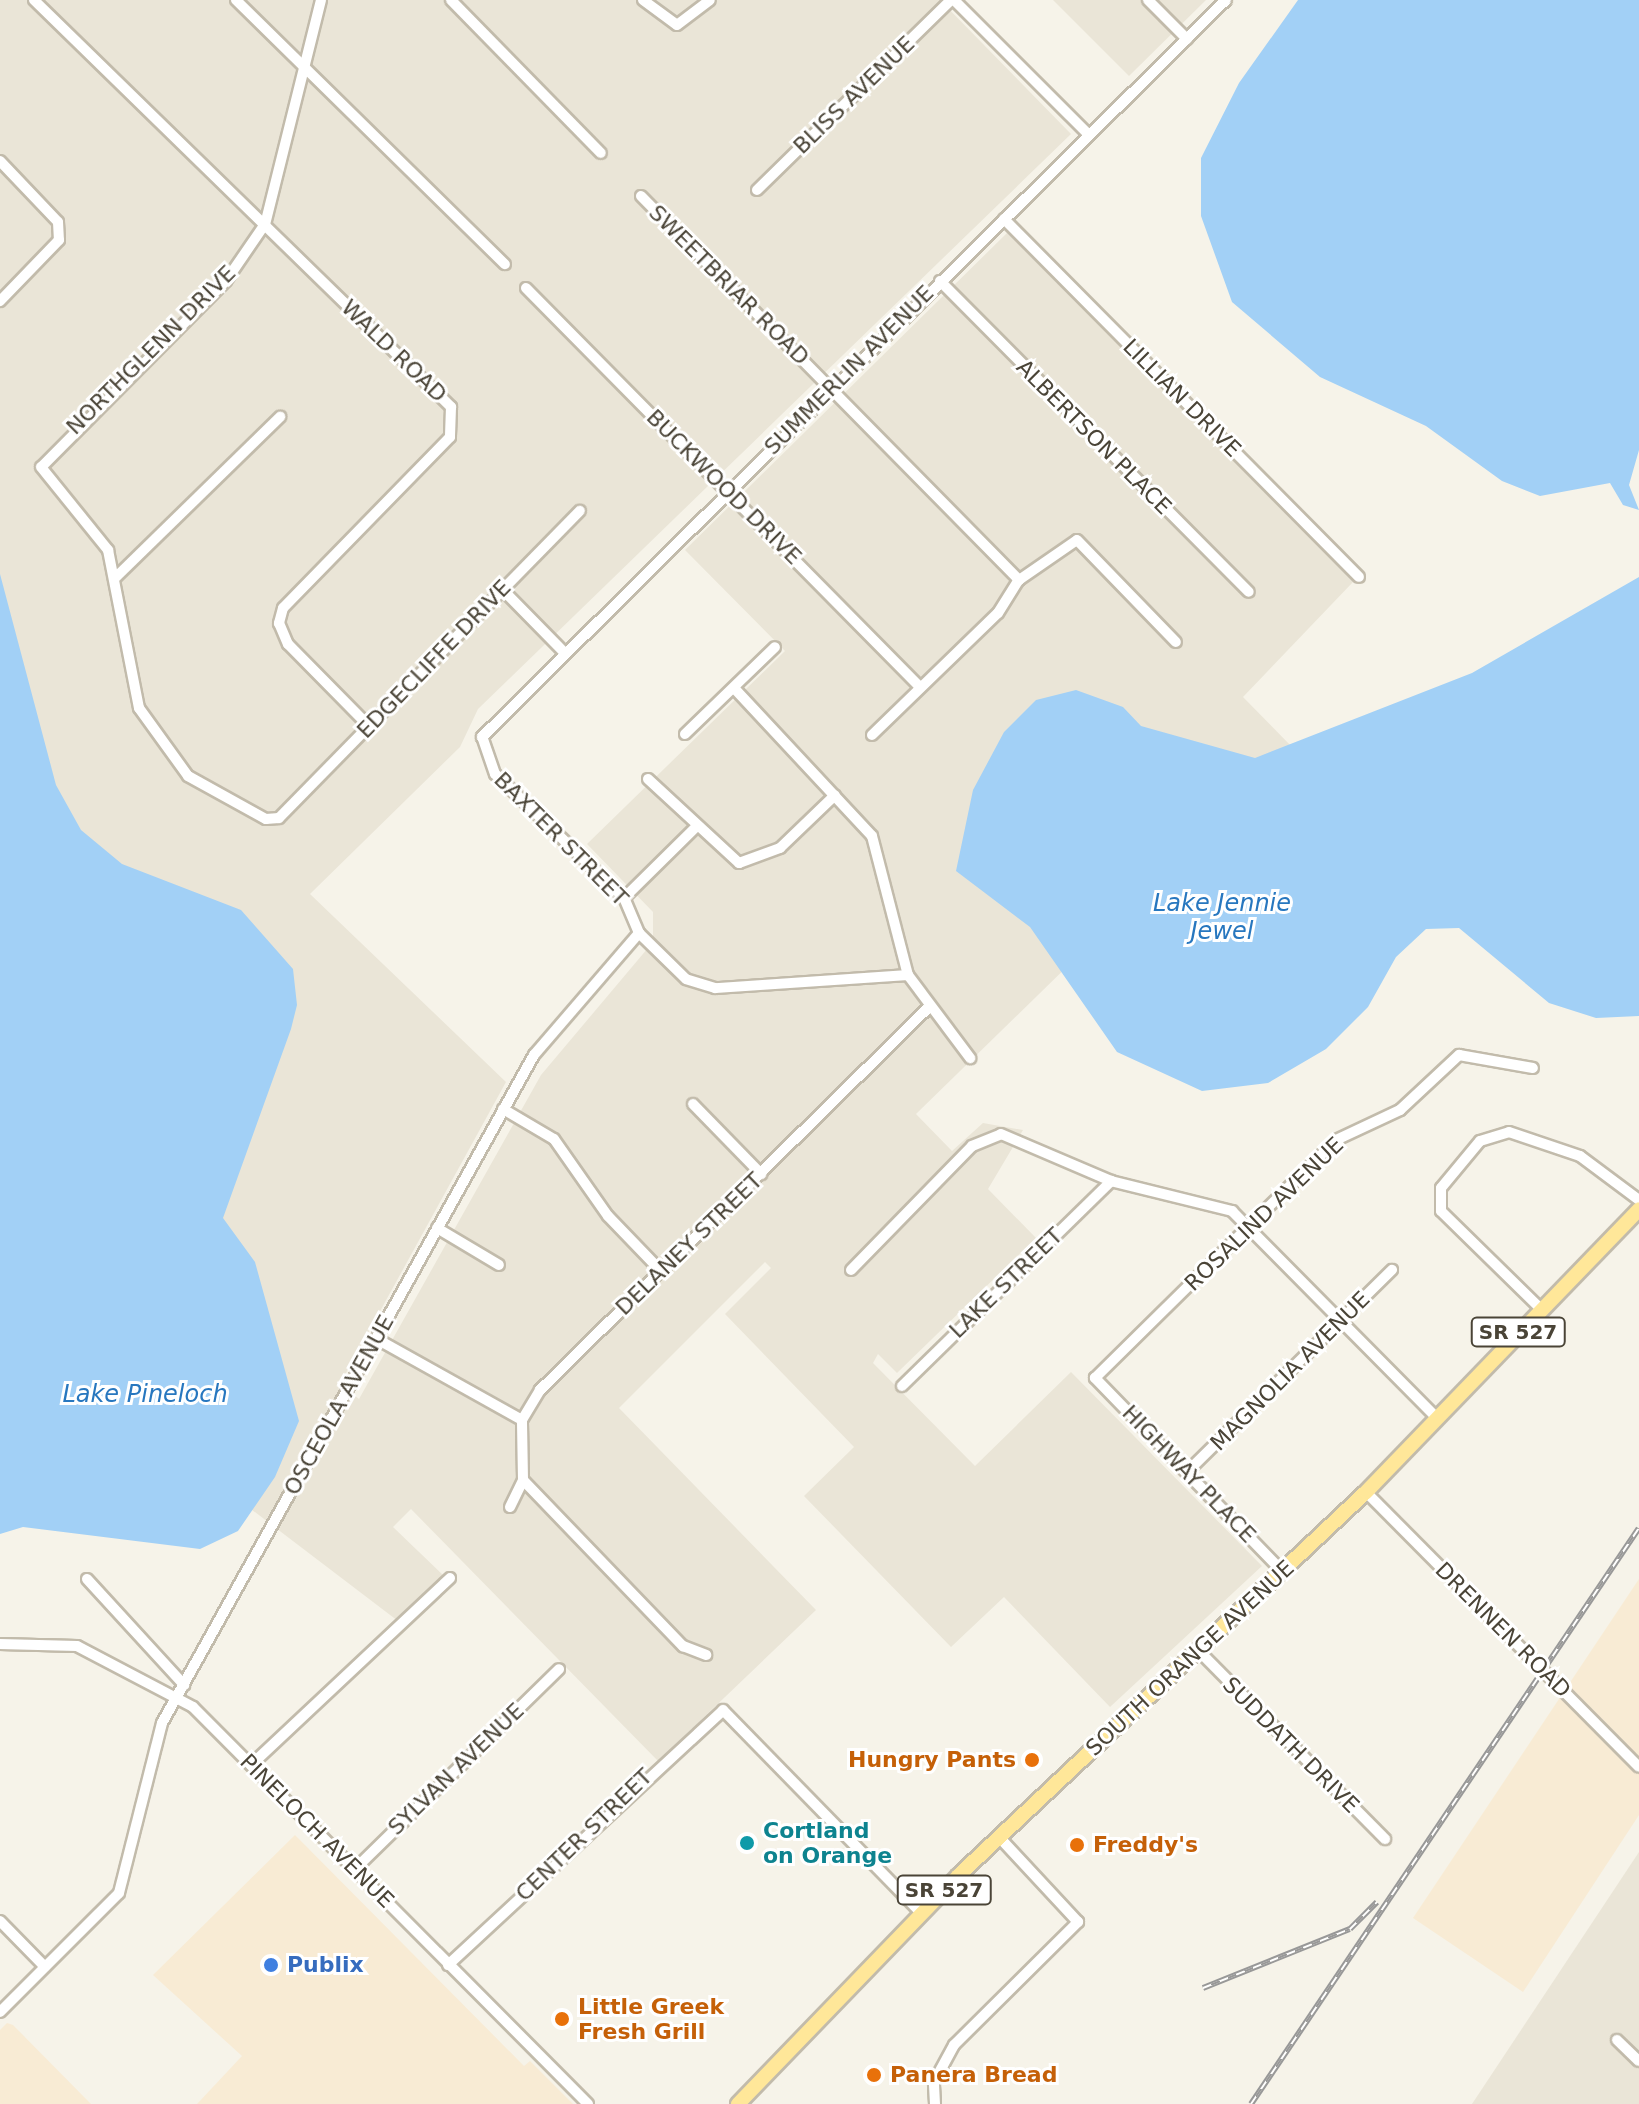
<!DOCTYPE html>
<style>
body{margin:0}
#map{position:relative;width:1639px;height:2104px;overflow:hidden;background:#f6f3e9;font-family:"DejaVu Sans",sans-serif}
div>[style]{position:absolute}
.residential>*{inset:0;background:#eae5d7}
.commercial>*{inset:0;background:#f8ebd4}
.water>*{inset:0;background:#a2d0f6}
.roads{filter:drop-shadow(2px 0 #c2bbab) drop-shadow(-2px 0 #c2bbab) drop-shadow(0 2px #c2bbab) drop-shadow(0 -2px #c2bbab)}
.minor>*{height:10px;margin:-5px;padding:0 5px;transform-origin:5px;border-radius:5px;background:#fff}
.major>*{height:14px;margin:-7px;padding:0 7px;transform-origin:7px;border-radius:7px;background:#ffe799}
.rail>*{height:6px;margin-top:-3px;transform-origin:0;background:repeating-linear-gradient(90deg,#fff 0 9px,#989898 0 18px);box-sizing:border-box;border-block:2px solid #989898}
.dots>*{width:22px;height:22px;translate:-50% -50%;box-sizing:border-box;border:4px solid #fff;border-radius:50%}
span{translate:-50% -50%;white-space:nowrap;text-align:center;line-height:1.15;-webkit-text-stroke:6px #fff;paint-order:stroke}
.shield-label span{padding:2px 6px;background:#fff;border:2px solid;border-radius:6px;-webkit-text-stroke-width:0}
.shield-label{font-size:20px;color:#4a4437;font-weight:700}
.street-label{font-size:22px;color:#4a4437}
.food-label{font-size:22px;color:#c56008;font-weight:700}
.right{translate:-100% -50%;text-align:right}
.left{translate:0 -50%;text-align:left}
.culture-label{font-size:22px;color:#0d838f;font-weight:700}
.shop-label{font-size:22px;color:#366cbe;font-weight:700}
.water-label{font-size:24px;color:#2777bf;font-style:italic}
</style>
<div id="map">
<div class="residential">
<div style="clip-path:polygon(0 0,940px 0,1071px 134px,478px 709px,460px 747px,310px 894px,506px 1082px,340px 1384px,359px 1399px,541px 1075px,653px 942px,653px 912px,587px 844px,785px 651px,685px 550px,1007px 233px,1353px 582px,1243px 697px,1292px 747px,916px 1114px,952px 1151px,983px 1123px,1023px 1130px,988px 1189px,1036px 1238px,897px 1373px,878px 1354px,873px 1363px,975px 1466px,1071px 1372px,1262px 1566px,1110px 1707px,1004px 1597px,951px 1647px,804px 1496px,854px 1447px,725px 1314px,771px 1268px,765px 1262px,619px 1408px,816px 1610px,658px 1761px,411px 1509px,393px 1527px,444px 1576px,398px 1621px,0 1318px)"></div>
<div style="clip-path:polygon(1053px 0,1206px 0,1129px 76px)"></div>
<div style="clip-path:polygon(1639px 1852px,1639px 2104px,1472px 2104px)"></div>
</div>
<div class="commercial">
<div style="clip-path:polygon(1639px 1579px,1639px 1815px,1523px 1992px,1413px 1918px)"></div>
<div style="clip-path:polygon(295px 1835px,524px 2066px,530px 2061px,573px 2104px,197px 2104px,242px 2056px,153px 1975px)"></div>
<div style="clip-path:polygon(7px 2023px,13px 2025px,91px 2104px,0 2104px,0 2030px)"></div>
</div>
<div class="water">
<div style="clip-path:polygon(1298px 0,1639px 0,1639px 450px,1629px 485px,1639px 510px,1623px 505px,1610px 483px,1540px 496px,1502px 481px,1426px 426px,1320px 377px,1232px 302px,1201px 216px,1201px 158px,1239px 83px)"></div>
<div style="clip-path:polygon(0 574px,56px 785px,81px 830px,122px 864px,241px 910px,293px 969px,297px 1005px,291px 1029px,223px 1218px,255px 1262px,299px 1421px,275px 1477px,238px 1531px,200px 1549px,23px 1527px,0 1534px)"></div>
<div style="clip-path:polygon(1639px 577px,1639px 1016px,1596px 1018px,1549px 1003px,1459px 928px,1426px 929px,1396px 957px,1368px 1007px,1326px 1049px,1268px 1083px,1202px 1091px,1117px 1052px,1030px 927px,956px 871px,973px 790px,1004px 732px,1036px 700px,1076px 690px,1123px 707px,1141px 726px,1255px 758px,1472px 673px)"></div>
</div>
<div class="roads">
<div class="minor">
<div style="left:34px;top:0;width:583px;rotate:44.3deg"></div>
<div style="left:451px;top:407px;width:30px;rotate:92deg"></div>
<div style="left:450px;top:437px;width:239px;rotate:134.3deg"></div>
<div style="left:283px;top:608px;width:16px;rotate:105deg"></div>
<div style="left:279px;top:623px;width:23px;rotate:67deg"></div>
<div style="left:288px;top:644px;width:114px;rotate:45.4deg"></div>
<div style="left:236px;top:0;width:377px;rotate:44.5deg"></div>
<div style="left:321px;top:0;width:231px;rotate:104deg"></div>
<div style="left:265px;top:224px;width:69px;rotate:124.4deg"></div>
<div style="left:226px;top:281px;width:262px;rotate:134.8deg"></div>
<div style="left:41px;top:467px;width:107px;rotate:51.1deg"></div>
<div style="left:108px;top:550px;width:161px;rotate:78.9deg"></div>
<div style="left:139px;top:708px;width:84px;rotate:54.2deg"></div>
<div style="left:188px;top:776px;width:89px;rotate:28.9deg"></div>
<div style="left:266px;top:819px;width:13px;rotate:-4deg"></div>
<div style="left:279px;top:818px;width:430px;rotate:-45.6deg"></div>
<div style="left:451px;top:0;width:214px;rotate:45.6deg"></div>
<div style="left:643px;top:0;width:42px;rotate:36.3deg"></div>
<div style="left:677px;top:25px;width:41px;rotate:-37.1deg"></div>
<div style="left:954px;top:0;width:191px;rotate:45deg"></div>
<div style="left:1148px;top:0;width:55px;rotate:45deg"></div>
<div style="left:0;top:161px;width:84px;rotate:46.4deg"></div>
<div style="left:58px;top:222px;width:18px;rotate:87deg"></div>
<div style="left:59px;top:240px;width:85px;rotate:134deg"></div>
<div style="left:757px;top:190px;width:272px;rotate:-44.4deg"></div>
<div style="left:641px;top:196px;width:539px;rotate:45.45deg"></div>
<div style="left:1004px;top:219px;width:504px;rotate:45.24deg"></div>
<div style="left:940px;top:281px;width:438px;rotate:45.2deg"></div>
<div style="left:526px;top:288px;width:561px;rotate:45.36deg"></div>
<div style="left:115px;top:578px;width:231px;rotate:-44.3deg"></div>
<div style="left:502px;top:589px;width:90px;rotate:45.5deg"></div>
<div style="left:734px;top:688px;width:202px;rotate:47deg"></div>
<div style="left:872px;top:836px;width:144px;rotate:75.5deg"></div>
<div style="left:908px;top:975px;width:104px;rotate:53.2deg"></div>
<div style="left:685px;top:734px;width:125px;rotate:-44deg"></div>
<div style="left:872px;top:735px;width:175px;rotate:-44.1deg"></div>
<div style="left:998px;top:613px;width:39px;rotate:-58deg"></div>
<div style="left:1019px;top:580px;width:70px;rotate:-34.6deg"></div>
<div style="left:1077px;top:540px;width:142px;rotate:45.9deg"></div>
<div style="left:648px;top:779px;width:124px;rotate:42.7deg"></div>
<div style="left:739px;top:863px;width:44px;rotate:-20.1deg"></div>
<div style="left:780px;top:848px;width:76px;rotate:-43.9deg"></div>
<div style="left:624px;top:898px;width:100px;rotate:-44.6deg"></div>
<div style="left:908px;top:975px;width:193px;rotate:176.1deg"></div>
<div style="left:715px;top:988px;width:30px;rotate:-163deg"></div>
<div style="left:686px;top:979px;width:66px;rotate:-135.6deg"></div>
<div style="left:639px;top:933px;width:38px;rotate:-113deg"></div>
<div style="left:624px;top:898px;width:179px;rotate:-136.1deg"></div>
<div style="left:495px;top:774px;width:39px;rotate:-109deg"></div>
<div style="left:482px;top:737px;width:1047px;rotate:-44.73deg"></div>
<div style="left:693px;top:1104px;width:98px;rotate:45.8deg"></div>
<div style="left:503px;top:1109px;width:59px;rotate:30.5deg"></div>
<div style="left:554px;top:1139px;width:94px;rotate:55deg"></div>
<div style="left:608px;top:1216px;width:76px;rotate:46.1deg"></div>
<div style="left:437px;top:1228px;width:72px;rotate:30.8deg"></div>
<div style="left:851px;top:1270px;width:173px;rotate:-45.7deg"></div>
<div style="left:972px;top:1146px;width:31px;rotate:-22deg"></div>
<div style="left:1001px;top:1134px;width:120px;rotate:23.1deg"></div>
<div style="left:1111px;top:1181px;width:125px;rotate:13.9deg"></div>
<div style="left:1232px;top:1211px;width:291px;rotate:45.3deg"></div>
<div style="left:1541px;top:1309px;width:140px;rotate:-135.6deg"></div>
<div style="left:1441px;top:1211px;width:23px;rotate:-90deg"></div>
<div style="left:1441px;top:1188px;width:61px;rotate:-50.3deg"></div>
<div style="left:1480px;top:1141px;width:30px;rotate:-17deg"></div>
<div style="left:1509px;top:1132px;width:75px;rotate:18.7deg"></div>
<div style="left:1580px;top:1156px;width:74px;rotate:36.7deg"></div>
<div style="left:377px;top:1339px;width:166px;rotate:29.2deg"></div>
<div style="left:902px;top:1386px;width:293px;rotate:-44.4deg"></div>
<div style="left:1187px;top:1472px;width:288px;rotate:-44.6deg"></div>
<div style="left:523px;top:1480px;width:231px;rotate:46.1deg"></div>
<div style="left:683px;top:1646px;width:25px;rotate:21deg"></div>
<div style="left:1366px;top:1492px;width:387px;rotate:45.2deg"></div>
<div style="left:510px;top:1507px;width:30px;rotate:-64deg"></div>
<div style="left:523px;top:1480px;width:60px;rotate:-91deg"></div>
<div style="left:522px;top:1420px;width:35px;rotate:-59deg"></div>
<div style="left:540px;top:1390px;width:543px;rotate:-44.55deg"></div>
<div style="left:1282px;top:1571px;width:269px;rotate:-134.1deg"></div>
<div style="left:1095px;top:1378px;width:339px;rotate:-44.6deg"></div>
<div style="left:1336px;top:1140px;width:71px;rotate:-25.1deg"></div>
<div style="left:1400px;top:1110px;width:81px;rotate:-43deg"></div>
<div style="left:1459px;top:1055px;width:75px;rotate:10deg"></div>
<div style="left:87px;top:1579px;width:144px;rotate:47.5deg"></div>
<div style="left:0;top:1644px;width:77px;rotate:1.5deg"></div>
<div style="left:77px;top:1646px;width:131px;rotate:27.7deg"></div>
<div style="left:193px;top:1707px;width:560px;rotate:45.14deg"></div>
<div style="left:1198px;top:1650px;width:266px;rotate:45.3deg"></div>
<div style="left:251px;top:1765px;width:273px;rotate:-43.2deg"></div>
<div style="left:354px;top:1870px;width:287px;rotate:-44.4deg"></div>
<div style="left:0;top:1921px;width:64px;rotate:45.6deg"></div>
<div style="left:448px;top:1965px;width:375px;rotate:-42.8deg"></div>
<div style="left:723px;top:1710px;width:284px;rotate:45.7deg"></div>
<div style="left:0;top:2012px;width:168px;rotate:-45deg"></div>
<div style="left:119px;top:1893px;width:175px;rotate:-75.8deg"></div>
<div style="left:162px;top:1723px;width:765px;rotate:-60.89deg"></div>
<div style="left:534px;top:1055px;width:161px;rotate:-49.3deg"></div>
<div style="left:1617px;top:2040px;width:30px;rotate:44deg"></div>
<div style="left:935px;top:2104px;width:22px;rotate:-93deg"></div>
<div style="left:934px;top:2082px;width:42px;rotate:-61.6deg"></div>
<div style="left:954px;top:2045px;width:175px;rotate:-44.8deg"></div>
<div style="left:1078px;top:1922px;width:116px;rotate:-132.9deg"></div>
</div>
<div class="major">
<div style="left:738px;top:2104px;width:318px;rotate:-46deg"></div>
<div style="left:959px;top:1875px;width:559px;rotate:-43.26deg"></div>
<div style="left:1366px;top:1492px;width:393px;rotate:-46deg"></div>
</div>
</div>
<div class="rail">
<div style="left:1203px;top:1988px;width:158px;rotate:-21.9deg"></div>
<div style="left:1350px;top:1929px;width:38px;rotate:-45deg"></div>
<div style="left:1251px;top:2104px;width:694px;rotate:-56.04deg"></div>
</div>
<div class="dots">
<div style="left:1032px;top:1760px;background:#e8710a"></div>
<div style="left:747px;top:1843px;background:#0f9aa8"></div>
<div style="left:1077px;top:1845px;background:#e8710a"></div>
<div style="left:271px;top:1965px;background:#3f7fe0"></div>
<div style="left:562px;top:2019px;background:#e8710a"></div>
<div style="left:874px;top:2075px;background:#e8710a"></div>
</div>
<div class="shield-label">
<span style="left:1518px;top:1332px">SR 527</span>
<span style="left:944px;top:1890px">SR 527</span>
</div>
<div class="street-label">
<span style="left:854px;top:95px;rotate:-44deg">BLISS AVENUE</span>
<span style="left:729px;top:285px;rotate:45deg">SWEETBRIAR ROAD</span>
<span style="left:151px;top:350px;rotate:-45deg">NORTHGLENN DRIVE</span>
<span style="left:394px;top:351px;rotate:44deg">WALD ROAD</span>
<span style="left:849px;top:370px;rotate:-45deg">SUMMERLIN AVENUE</span>
<span style="left:1182px;top:398px;rotate:45deg">LILLIAN DRIVE</span>
<span style="left:1094px;top:437px;rotate:45deg">ALBERTSON PLACE</span>
<span style="left:724px;top:487px;rotate:45deg">BUCKWOOD DRIVE</span>
<span style="left:434px;top:659px;rotate:-46deg">EDGECLIFFE DRIVE</span>
<span style="left:561px;top:839px;rotate:45deg">BAXTER STREET</span>
<span style="left:1264px;top:1214px;rotate:-44deg">ROSALIND AVENUE</span>
<span style="left:689px;top:1244px;rotate:-44deg">DELANEY STREET</span>
<span style="left:1006px;top:1283px;rotate:-44deg">LAKE STREET</span>
<span style="left:1290px;top:1371px;rotate:-45deg">MAGNOLIA AVENUE</span>
<span style="left:339px;top:1405px;rotate:-61deg">OSCEOLA AVENUE</span>
<span style="left:1189px;top:1474px;rotate:46deg">HIGHWAY PLACE</span>
<span style="left:1503px;top:1630px;rotate:45deg">DRENNEN ROAD</span>
<span style="left:1190px;top:1658px;rotate:-43deg">SOUTH ORANGE AVENUE</span>
<span style="left:1291px;top:1745px;rotate:45deg">SUDDATH DRIVE</span>
<span style="left:456px;top:1769px;rotate:-44deg">SYLVAN AVENUE</span>
<span style="left:317px;top:1831px;rotate:45deg">PINELOCH AVENUE</span>
<span style="left:584px;top:1835px;rotate:-44deg">CENTER STREET</span>
</div>
<div class="food-label">
<span class="right" style="left:1016px;top:1760px">Hungry Pants</span>
<span class="left" style="left:1093px;top:1845px">Freddy's</span>
<span class="left" style="left:578px;top:2019px">Little Greek<br>Fresh Grill</span>
<span class="left" style="left:890px;top:2075px">Panera Bread</span>
</div>
<div class="culture-label">
<span class="left" style="left:763px;top:1843px">Cortland<br>on Orange</span>
</div>
<div class="shop-label">
<span class="left" style="left:287px;top:1965px">Publix</span>
</div>
<div class="water-label">
<span style="left:1222px;top:918px">Lake Jennie<br>Jewel</span>
<span style="left:145px;top:1395px">Lake Pineloch</span>
</div>
</div>
